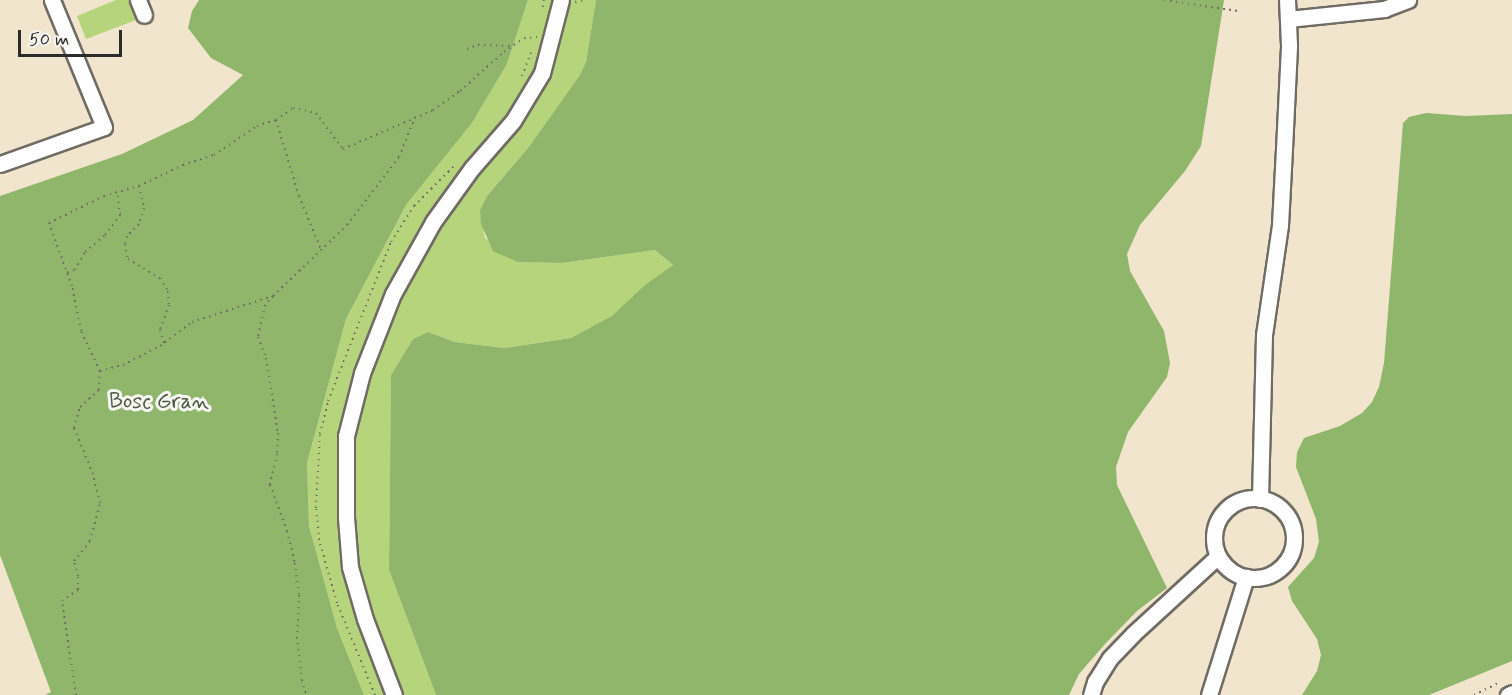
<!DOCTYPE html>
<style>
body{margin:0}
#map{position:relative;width:1512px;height:695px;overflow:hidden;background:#f1e5cd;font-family:Mynerve,sans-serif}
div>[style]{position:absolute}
.green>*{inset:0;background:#b5d47b}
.forest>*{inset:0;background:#90b66b}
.path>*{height:2px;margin-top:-1px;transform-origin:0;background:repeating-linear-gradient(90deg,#706c64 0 1.5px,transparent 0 6px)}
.roads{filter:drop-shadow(2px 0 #706c64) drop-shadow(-2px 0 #706c64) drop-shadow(0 2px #706c64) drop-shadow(0 -2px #706c64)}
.minor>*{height:15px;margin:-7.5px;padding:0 7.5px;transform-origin:7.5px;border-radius:7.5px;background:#fff}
.minor>.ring{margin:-7.5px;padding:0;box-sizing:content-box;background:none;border:15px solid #fff;border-radius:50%}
span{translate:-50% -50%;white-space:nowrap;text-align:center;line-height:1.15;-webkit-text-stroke:6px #f6f6f2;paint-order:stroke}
.park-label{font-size:22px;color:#4e553f}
.scale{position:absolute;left:18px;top:30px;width:104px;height:27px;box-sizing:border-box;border:3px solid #2b2b2b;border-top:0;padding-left:8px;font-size:18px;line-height:21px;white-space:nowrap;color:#2b2b2b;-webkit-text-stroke:4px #f6f6f2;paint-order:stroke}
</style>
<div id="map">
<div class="green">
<div style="clip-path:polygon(116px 0,128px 0,136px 20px,86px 39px,77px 16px)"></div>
<div style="clip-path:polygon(528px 0,596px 0,586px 62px,580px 75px,528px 148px,487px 196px,480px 210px,485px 238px,518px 262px,562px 263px,655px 250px,673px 265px,646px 284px,613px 316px,571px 338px,504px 348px,455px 342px,428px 332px,413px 339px,391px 375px,389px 570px,436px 695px,364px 695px,337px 628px,309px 526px,307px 463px,346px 319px,406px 205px,472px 123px,507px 64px)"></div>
</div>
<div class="forest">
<div style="clip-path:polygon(199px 0,528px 0,507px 64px,472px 123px,406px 205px,346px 319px,307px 463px,309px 526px,337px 628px,364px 695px,45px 695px,51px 692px,0 555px,0 196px,122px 154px,193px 120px,243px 75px,211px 58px,188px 28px,192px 11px)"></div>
<div style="clip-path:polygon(596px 0,1224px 0,1201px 146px,1185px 171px,1140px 225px,1127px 254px,1130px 271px,1164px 331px,1170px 363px,1167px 377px,1128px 432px,1116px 467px,1117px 485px,1167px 588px,1137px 611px,1105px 644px,1079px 674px,1069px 695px,436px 695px,389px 570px,391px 375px,413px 339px,428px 332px,455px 342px,504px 348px,571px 338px,612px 316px,646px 284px,673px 265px,655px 250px,562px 263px,518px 262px,493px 251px,481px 224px,480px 210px,487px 196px,528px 148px,580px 75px,586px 62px)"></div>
<div style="clip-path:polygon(1426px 113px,1466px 116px,1512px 114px,1512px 661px,1429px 695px,1302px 695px,1317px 671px,1321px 655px,1317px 639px,1292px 601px,1288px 587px,1314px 558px,1319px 542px,1316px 519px,1296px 467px,1297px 452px,1304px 438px,1340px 426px,1362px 413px,1372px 402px,1379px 387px,1384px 363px,1403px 123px,1409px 117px)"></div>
</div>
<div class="path">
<div style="left:1164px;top:0;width:75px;rotate:8.5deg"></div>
<div style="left:575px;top:2px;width:9px;rotate:-13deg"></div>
<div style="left:543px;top:7px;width:7px;rotate:-82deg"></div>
<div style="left:467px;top:49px;width:12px;rotate:-20deg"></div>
<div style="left:478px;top:45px;width:35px;rotate:2deg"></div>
<div style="left:522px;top:76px;width:25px;rotate:-69deg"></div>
<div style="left:276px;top:120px;width:79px;rotate:73.2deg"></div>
<div style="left:299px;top:196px;width:58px;rotate:67.8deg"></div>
<div style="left:139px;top:186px;width:23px;rotate:77deg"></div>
<div style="left:144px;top:208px;width:17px;rotate:107deg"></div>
<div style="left:139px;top:224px;width:17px;rotate:135deg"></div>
<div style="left:127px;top:236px;width:8px;rotate:104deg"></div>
<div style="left:125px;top:244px;width:15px;rotate:79deg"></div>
<div style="left:128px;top:259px;width:37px;rotate:31deg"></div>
<div style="left:160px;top:278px;width:15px;rotate:58deg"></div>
<div style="left:168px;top:291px;width:14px;rotate:86deg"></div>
<div style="left:169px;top:305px;width:27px;rotate:110deg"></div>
<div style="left:160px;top:330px;width:14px;rotate:73deg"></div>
<div style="left:67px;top:272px;width:8px;rotate:-14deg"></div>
<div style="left:75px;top:270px;width:21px;rotate:-61deg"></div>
<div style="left:85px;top:252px;width:26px;rotate:-40deg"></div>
<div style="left:105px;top:235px;width:25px;rotate:-53deg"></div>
<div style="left:120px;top:215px;width:23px;rotate:-97deg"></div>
<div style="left:273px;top:296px;width:103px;rotate:-43.8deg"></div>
<div style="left:347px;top:225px;width:86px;rotate:-52.6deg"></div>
<div style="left:399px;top:157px;width:43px;rotate:-68.2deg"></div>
<div style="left:100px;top:371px;width:24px;rotate:-15deg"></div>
<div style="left:123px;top:365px;width:42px;rotate:-27.2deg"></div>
<div style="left:160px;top:346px;width:40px;rotate:-37deg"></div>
<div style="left:192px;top:322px;width:85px;rotate:-17.8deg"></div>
<div style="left:273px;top:296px;width:12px;rotate:132deg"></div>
<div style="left:265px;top:305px;width:33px;rotate:102deg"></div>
<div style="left:258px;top:337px;width:22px;rotate:69deg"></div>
<div style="left:266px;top:358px;width:76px;rotate:80.9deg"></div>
<div style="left:278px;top:433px;width:21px;rotate:93deg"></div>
<div style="left:277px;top:454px;width:32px;rotate:103deg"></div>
<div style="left:270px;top:485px;width:49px;rotate:69.7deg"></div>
<div style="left:287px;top:531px;width:33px;rotate:76deg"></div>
<div style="left:295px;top:563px;width:32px;rotate:83deg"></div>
<div style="left:299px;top:595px;width:42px;rotate:92.7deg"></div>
<div style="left:297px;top:637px;width:43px;rotate:83.4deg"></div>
<div style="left:302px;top:680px;width:16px;rotate:75deg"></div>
<div style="left:76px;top:695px;width:95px;rotate:-98.5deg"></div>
<div style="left:62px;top:601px;width:19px;rotate:-35deg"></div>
<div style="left:78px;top:590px;width:14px;rotate:-90deg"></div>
<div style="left:78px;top:576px;width:16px;rotate:-105deg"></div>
<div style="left:74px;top:561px;width:26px;rotate:-51deg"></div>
<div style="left:90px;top:541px;width:39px;rotate:-75deg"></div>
<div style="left:100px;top:503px;width:30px;rotate:-104deg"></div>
<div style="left:93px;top:474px;width:50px;rotate:-112.4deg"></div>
<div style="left:74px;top:428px;width:22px;rotate:-74deg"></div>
<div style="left:80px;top:407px;width:25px;rotate:-42deg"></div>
<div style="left:99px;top:390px;width:19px;rotate:-87deg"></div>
<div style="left:100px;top:371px;width:44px;rotate:-115.4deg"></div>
<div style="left:81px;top:331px;width:46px;rotate:-101.3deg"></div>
<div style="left:72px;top:286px;width:67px;rotate:-110.1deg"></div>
<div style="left:49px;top:223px;width:61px;rotate:-26.1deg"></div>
<div style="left:104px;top:196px;width:36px;rotate:-16deg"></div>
<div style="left:139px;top:186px;width:49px;rotate:-25.5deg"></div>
<div style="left:183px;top:165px;width:33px;rotate:-18deg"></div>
<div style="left:214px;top:155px;width:52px;rotate:-34deg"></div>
<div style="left:257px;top:126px;width:20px;rotate:-18deg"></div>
<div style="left:276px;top:120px;width:21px;rotate:-35deg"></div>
<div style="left:293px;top:108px;width:24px;rotate:12deg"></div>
<div style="left:316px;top:113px;width:45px;rotate:53.1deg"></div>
<div style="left:343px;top:149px;width:98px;rotate:-23.4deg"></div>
<div style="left:433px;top:110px;width:33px;rotate:-35deg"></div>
<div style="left:460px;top:91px;width:59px;rotate:-41.6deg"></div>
<div style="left:504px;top:52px;width:24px;rotate:-35deg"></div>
<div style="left:524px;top:38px;width:13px;rotate:-4deg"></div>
<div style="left:375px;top:695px;width:100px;rotate:-112.4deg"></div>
<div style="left:337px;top:603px;width:66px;rotate:-105.9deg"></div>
<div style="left:319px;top:540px;width:32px;rotate:-95deg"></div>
<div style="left:316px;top:508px;width:74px;rotate:-86.9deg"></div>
<div style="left:320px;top:434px;width:34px;rotate:-76deg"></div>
<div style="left:328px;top:401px;width:171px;rotate:-68.4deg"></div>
<div style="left:391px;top:242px;width:43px;rotate:-57.4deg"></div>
<div style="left:414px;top:206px;width:59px;rotate:-45deg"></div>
<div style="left:1474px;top:695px;width:28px;rotate:-26deg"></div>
</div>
<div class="roads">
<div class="minor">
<div style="left:138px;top:0;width:16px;rotate:68deg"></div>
<div style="left:1288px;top:19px;width:97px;rotate:-5.9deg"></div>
<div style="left:1384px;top:9px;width:26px;rotate:-21deg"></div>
<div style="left:0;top:164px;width:110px;rotate:-19.6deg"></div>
<div style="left:104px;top:127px;width:137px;rotate:-112.3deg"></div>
<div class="ring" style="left:1214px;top:498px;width:65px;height:65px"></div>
<div style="left:1260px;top:499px;width:164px;rotate:-88.6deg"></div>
<div style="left:1264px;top:335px;width:111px;rotate:-81.7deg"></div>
<div style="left:1280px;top:225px;width:76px;rotate:-87deg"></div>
<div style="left:1284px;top:149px;width:104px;rotate:-87.2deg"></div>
<div style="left:1289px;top:45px;width:45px;rotate:-92.5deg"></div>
<div style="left:394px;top:695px;width:81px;rotate:-110.9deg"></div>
<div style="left:365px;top:619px;width:54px;rotate:-106.1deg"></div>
<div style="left:350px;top:567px;width:50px;rotate:-94.6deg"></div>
<div style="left:346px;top:517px;width:81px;rotate:-90deg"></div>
<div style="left:346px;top:436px;width:65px;rotate:-75.7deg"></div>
<div style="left:362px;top:373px;width:85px;rotate:-68.6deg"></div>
<div style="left:393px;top:294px;width:82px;rotate:-60.9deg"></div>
<div style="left:433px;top:222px;width:67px;rotate:-54.2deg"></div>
<div style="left:472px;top:168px;width:62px;rotate:-48.9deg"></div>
<div style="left:513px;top:121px;width:56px;rotate:-58.9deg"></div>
<div style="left:542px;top:73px;width:75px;rotate:-75.4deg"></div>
<div style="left:1091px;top:695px;width:14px;rotate:-73deg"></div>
<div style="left:1095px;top:682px;width:28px;rotate:-58deg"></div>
<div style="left:1110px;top:658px;width:33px;rotate:-46deg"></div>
<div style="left:1133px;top:634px;width:115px;rotate:-42.5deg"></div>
<div style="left:1209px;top:695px;width:124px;rotate:-72.6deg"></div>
<div style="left:1508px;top:695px;width:4px;rotate:-27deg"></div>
</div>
</div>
<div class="park-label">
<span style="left:159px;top:403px">Bosc Gran</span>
</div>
<div class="scale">50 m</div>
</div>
